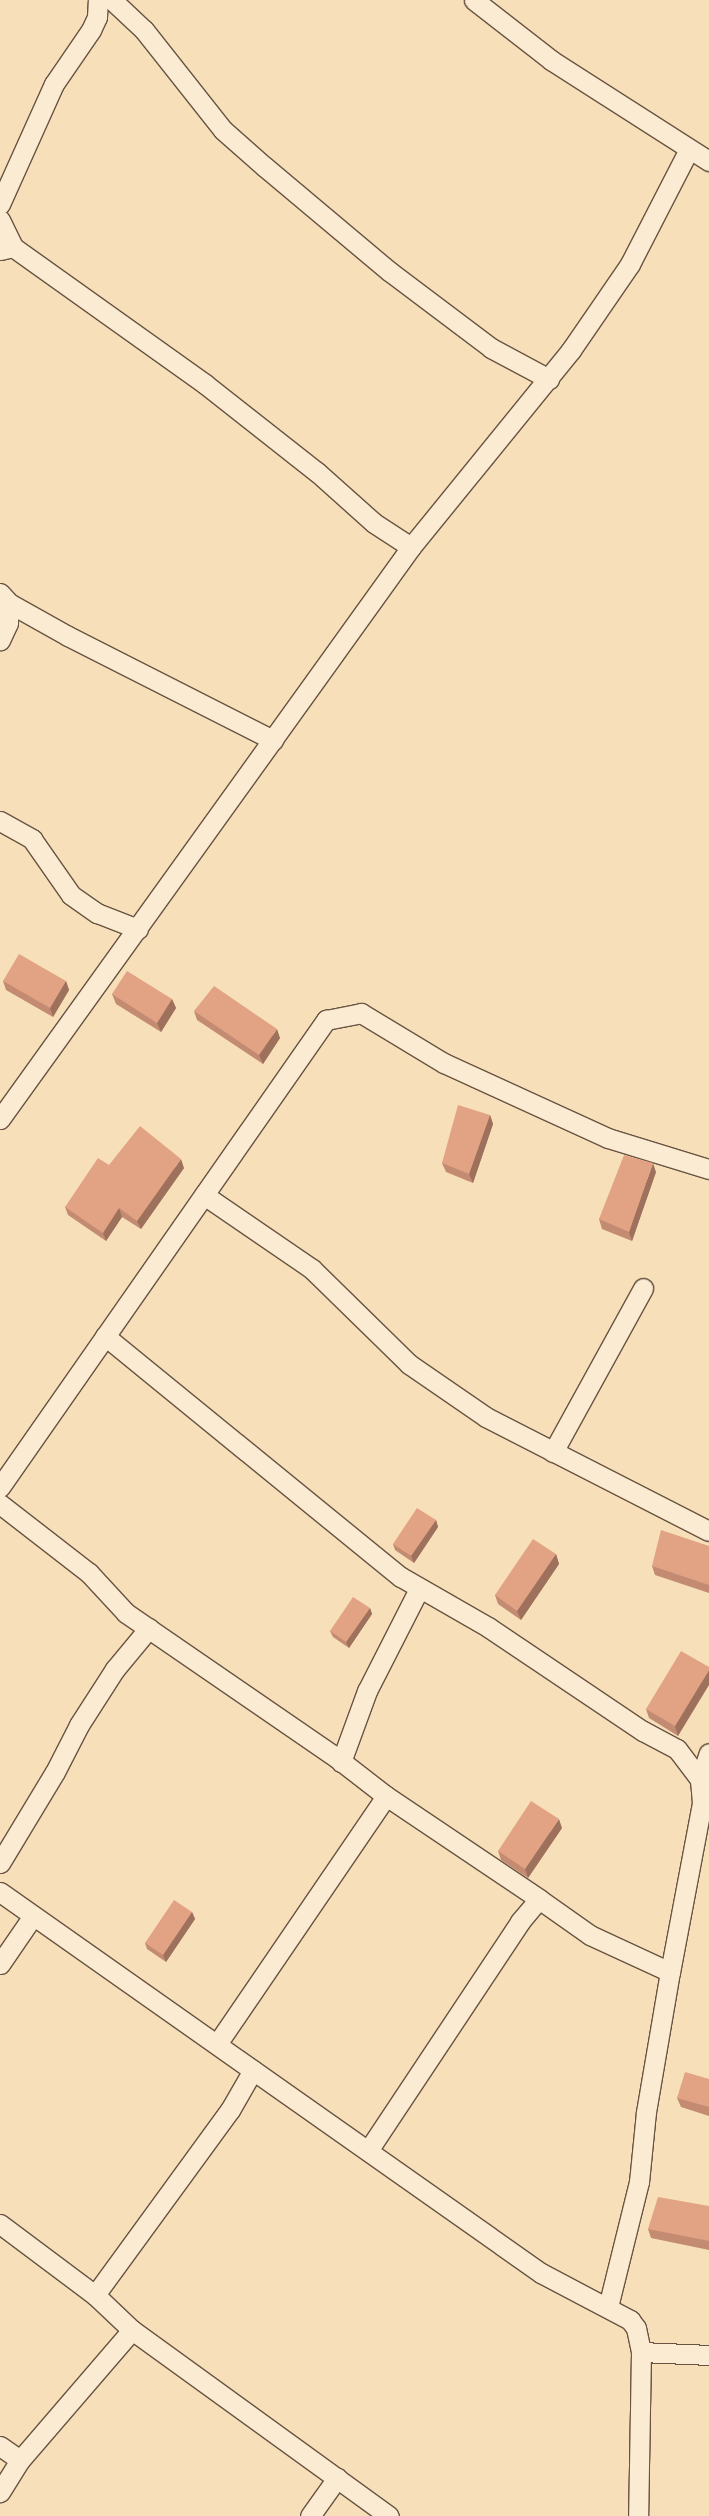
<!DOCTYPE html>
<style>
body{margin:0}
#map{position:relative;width:709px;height:2516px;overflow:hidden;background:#f7e0b9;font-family:Vollkorn,serif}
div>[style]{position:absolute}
.roads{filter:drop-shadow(1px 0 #695442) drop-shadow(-1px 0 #695442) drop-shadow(0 1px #695442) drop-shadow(0 -1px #695442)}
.minor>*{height:19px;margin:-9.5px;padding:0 9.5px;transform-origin:9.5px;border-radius:9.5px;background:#faebd2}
.wall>*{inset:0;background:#c28b72}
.shaded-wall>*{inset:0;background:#9e715c}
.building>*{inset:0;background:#e2a284}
span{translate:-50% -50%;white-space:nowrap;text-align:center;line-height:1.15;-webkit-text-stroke:4.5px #faebd2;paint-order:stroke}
</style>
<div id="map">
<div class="roads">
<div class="minor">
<div style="left:112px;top:0;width:44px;rotate:43.2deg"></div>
<div style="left:144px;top:30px;width:127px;rotate:51.7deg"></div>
<div style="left:223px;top:130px;width:56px;rotate:41.4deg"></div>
<div style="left:265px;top:167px;width:162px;rotate:40deg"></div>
<div style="left:389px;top:271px;width:128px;rotate:37deg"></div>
<div style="left:491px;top:348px;width:66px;rotate:28.1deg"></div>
<div style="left:474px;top:0;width:98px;rotate:37.9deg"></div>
<div style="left:551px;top:60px;width:188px;rotate:32.6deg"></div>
<div style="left:0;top:204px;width:132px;rotate:-65.8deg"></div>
<div style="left:54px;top:84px;width:65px;rotate:-55.6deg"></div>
<div style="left:91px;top:30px;width:14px;rotate:-65deg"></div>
<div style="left:97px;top:17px;width:17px;rotate:-87deg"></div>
<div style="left:0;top:220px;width:30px;rotate:64deg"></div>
<div style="left:13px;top:247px;width:13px;rotate:167deg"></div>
<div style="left:13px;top:247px;width:236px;rotate:35.5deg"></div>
<div style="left:205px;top:384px;width:142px;rotate:38.2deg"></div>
<div style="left:317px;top:472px;width:76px;rotate:41.8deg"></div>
<div style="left:374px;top:523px;width:44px;rotate:33deg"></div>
<div style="left:0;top:593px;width:13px;rotate:48deg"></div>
<div style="left:9px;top:603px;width:20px;rotate:93deg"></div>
<div style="left:8px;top:623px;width:19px;rotate:115deg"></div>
<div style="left:9px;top:603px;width:68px;rotate:29.2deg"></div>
<div style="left:68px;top:636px;width:230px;rotate:26.9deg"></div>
<div style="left:0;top:821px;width:37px;rotate:29deg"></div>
<div style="left:32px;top:839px;width:68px;rotate:55.1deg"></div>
<div style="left:71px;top:895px;width:32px;rotate:35deg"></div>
<div style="left:97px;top:913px;width:44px;rotate:21.3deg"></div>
<div style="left:0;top:1119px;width:704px;rotate:-54.3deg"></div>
<div style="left:411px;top:547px;width:254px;rotate:-50.9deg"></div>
<div style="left:571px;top:350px;width:104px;rotate:-55.5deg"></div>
<div style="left:630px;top:264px;width:129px;rotate:-62.8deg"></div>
<div style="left:204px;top:1195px;width:131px;rotate:34.4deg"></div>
<div style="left:312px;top:1269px;width:136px;rotate:44.4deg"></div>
<div style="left:409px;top:1364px;width:93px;rotate:34.5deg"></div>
<div style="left:486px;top:1417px;width:250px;rotate:27.1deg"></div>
<div style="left:105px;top:1336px;width:382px;rotate:39.2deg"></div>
<div style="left:401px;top:1577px;width:100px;rotate:29.9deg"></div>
<div style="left:488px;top:1627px;width:187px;rotate:33.9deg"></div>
<div style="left:643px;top:1731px;width:38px;rotate:28deg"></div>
<div style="left:677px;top:1749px;width:39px;rotate:53deg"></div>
<div style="left:700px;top:1780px;width:23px;rotate:85deg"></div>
<div style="left:702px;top:1803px;width:172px;rotate:100.7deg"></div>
<div style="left:670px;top:1972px;width:88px;rotate:-155.2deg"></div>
<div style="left:590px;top:1935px;width:62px;rotate:-144.8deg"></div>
<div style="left:539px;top:1899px;width:30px;rotate:130deg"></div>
<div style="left:520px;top:1922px;width:273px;rotate:123.6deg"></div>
<div style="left:553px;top:1452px;width:187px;rotate:-61.2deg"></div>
<div style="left:0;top:1487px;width:570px;rotate:-55.08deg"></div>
<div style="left:326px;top:1020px;width:36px;rotate:-11deg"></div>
<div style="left:361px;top:1013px;width:97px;rotate:31.1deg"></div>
<div style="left:444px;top:1063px;width:180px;rotate:24.6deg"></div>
<div style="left:608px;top:1138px;width:106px;rotate:17.1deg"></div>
<div style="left:0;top:1504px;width:113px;rotate:37.8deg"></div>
<div style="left:89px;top:1573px;width:54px;rotate:47.2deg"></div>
<div style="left:126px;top:1613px;width:256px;rotate:34.5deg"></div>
<div style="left:337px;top:1758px;width:62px;rotate:37.8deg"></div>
<div style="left:386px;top:1796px;width:184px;rotate:33.9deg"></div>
<div style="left:341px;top:1762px;width:76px;rotate:-69.9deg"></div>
<div style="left:367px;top:1691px;width:114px;rotate:-63deg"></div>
<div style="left:700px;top:1780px;width:28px;rotate:-72deg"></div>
<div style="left:0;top:1863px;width:106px;rotate:-58.9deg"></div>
<div style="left:55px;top:1772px;width:53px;rotate:-62.9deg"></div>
<div style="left:79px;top:1725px;width:67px;rotate:-57.3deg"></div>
<div style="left:115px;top:1669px;width:53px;rotate:-50.3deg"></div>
<div style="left:0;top:1892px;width:662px;rotate:35.16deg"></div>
<div style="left:541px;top:2273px;width:101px;rotate:27.8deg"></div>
<div style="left:630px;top:2320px;width:10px;rotate:53deg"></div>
<div style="left:636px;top:2328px;width:25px;rotate:78deg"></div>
<div style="left:641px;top:2352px;width:164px;rotate:91deg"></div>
<div style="left:0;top:1964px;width:58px;rotate:-55.5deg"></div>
<div style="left:217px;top:2044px;width:300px;rotate:-55.7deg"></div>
<div style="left:0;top:2224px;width:119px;rotate:36.8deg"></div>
<div style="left:95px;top:2295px;width:51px;rotate:43.4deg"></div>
<div style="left:132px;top:2330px;width:172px;rotate:130.7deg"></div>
<div style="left:20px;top:2460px;width:38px;rotate:122deg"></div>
<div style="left:95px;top:2295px;width:229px;rotate:-53.9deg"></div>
<div style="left:230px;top:2110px;width:46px;rotate:-60.1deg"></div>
<div style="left:608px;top:2307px;width:129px;rotate:-76.1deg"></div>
<div style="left:639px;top:2182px;width:70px;rotate:-84.3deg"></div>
<div style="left:646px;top:2112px;width:142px;rotate:-80.3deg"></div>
<div style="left:132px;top:2330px;width:317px;rotate:35.9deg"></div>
<div style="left:641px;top:2352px;width:68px;rotate:2.5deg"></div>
<div style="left:0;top:2446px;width:24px;rotate:35deg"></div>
<div style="left:310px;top:2516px;width:47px;rotate:-54.6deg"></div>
</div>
</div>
<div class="wall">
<div style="clip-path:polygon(3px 981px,66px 981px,69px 990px,53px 1017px,6px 990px)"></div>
<div style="clip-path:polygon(112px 994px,172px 999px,176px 1008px,161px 1032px,116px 1004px)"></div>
<div style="clip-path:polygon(194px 1011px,280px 1038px,263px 1064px,197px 1020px)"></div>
<div style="clip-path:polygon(490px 1115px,493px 1124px,473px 1183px,446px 1172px,442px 1163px)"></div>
<div style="clip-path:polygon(109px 1165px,184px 1168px,141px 1229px,122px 1217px,106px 1241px,68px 1215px,65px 1207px)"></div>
<div style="clip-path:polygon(656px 1172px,632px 1241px,602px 1229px,599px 1219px)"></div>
<div style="clip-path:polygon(436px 1520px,438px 1527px,414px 1563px,395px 1550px,393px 1544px)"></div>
<div style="clip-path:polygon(709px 1546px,709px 1593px,655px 1575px,652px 1566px)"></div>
<div style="clip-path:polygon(556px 1554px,559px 1564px,521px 1620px,498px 1604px,495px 1595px)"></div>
<div style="clip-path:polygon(370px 1608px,372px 1614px,349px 1648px,333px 1637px,330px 1631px)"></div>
<div style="clip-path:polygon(709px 1667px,678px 1736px,649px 1718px,646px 1709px)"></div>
<div style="clip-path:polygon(562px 1828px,528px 1878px,501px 1860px,498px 1851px)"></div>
<div style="clip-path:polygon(192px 1912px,195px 1919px,166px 1962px,147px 1949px,145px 1943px)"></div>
<div style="clip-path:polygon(709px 2079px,709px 2116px,681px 2107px,677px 2098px)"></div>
<div style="clip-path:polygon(709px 2206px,709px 2250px,651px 2238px,648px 2229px)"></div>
</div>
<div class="shaded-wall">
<div style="clip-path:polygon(66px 981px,69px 990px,53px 1017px,50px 1008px)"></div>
<div style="clip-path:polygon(172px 999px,176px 1008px,161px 1032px,157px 1023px)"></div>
<div style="clip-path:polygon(277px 1029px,280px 1038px,263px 1064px,259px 1055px)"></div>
<div style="clip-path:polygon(490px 1115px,493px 1124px,473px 1183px,469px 1174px)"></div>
<div style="clip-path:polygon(181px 1159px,184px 1168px,141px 1229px,137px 1221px)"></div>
<div style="clip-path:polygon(653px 1163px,656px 1172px,632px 1241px,629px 1232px)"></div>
<div style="clip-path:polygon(119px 1208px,122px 1217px,106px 1241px,103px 1233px)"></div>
<div style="clip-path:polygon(436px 1520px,438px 1527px,414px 1563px,411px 1556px)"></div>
<div style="clip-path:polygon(556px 1554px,559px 1564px,521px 1620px,517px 1611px)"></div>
<div style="clip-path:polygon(370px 1608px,372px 1614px,349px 1648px,346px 1642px)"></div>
<div style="clip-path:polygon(709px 1670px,709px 1685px,678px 1736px,675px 1726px)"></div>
<div style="clip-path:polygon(559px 1819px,562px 1828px,528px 1878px,525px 1869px)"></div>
<div style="clip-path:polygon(192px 1912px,195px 1919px,166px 1962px,163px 1955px)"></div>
</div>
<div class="building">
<div style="clip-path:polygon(19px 954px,66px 981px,50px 1008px,3px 981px)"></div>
<div style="clip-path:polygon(127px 971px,172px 999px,157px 1023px,112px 994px)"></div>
<div style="clip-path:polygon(214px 986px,277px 1029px,259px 1055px,194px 1011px)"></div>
<div style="clip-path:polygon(458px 1105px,490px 1115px,469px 1174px,442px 1163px)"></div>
<div style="clip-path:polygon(140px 1126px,181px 1159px,137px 1221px,119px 1208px,103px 1233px,65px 1207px,98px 1158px,109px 1165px)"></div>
<div style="clip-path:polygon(624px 1155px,653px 1163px,629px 1232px,599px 1219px)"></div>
<div style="clip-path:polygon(417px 1508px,436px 1520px,411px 1556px,393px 1544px)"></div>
<div style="clip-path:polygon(661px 1530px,709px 1546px,709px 1585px,652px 1566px)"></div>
<div style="clip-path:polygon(533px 1539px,556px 1554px,517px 1611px,495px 1595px)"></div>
<div style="clip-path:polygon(353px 1597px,370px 1608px,346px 1642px,330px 1631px)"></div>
<div style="clip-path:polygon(681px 1651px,709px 1667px,709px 1670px,675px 1726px,646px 1709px)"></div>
<div style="clip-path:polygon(531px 1801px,559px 1819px,525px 1869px,498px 1851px)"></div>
<div style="clip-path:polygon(174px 1900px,192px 1912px,163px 1955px,145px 1943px)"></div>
<div style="clip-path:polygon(685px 2072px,709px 2079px,709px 2107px,677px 2098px)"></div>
<div style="clip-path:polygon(658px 2197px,709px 2206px,709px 2241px,648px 2229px)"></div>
</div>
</div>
